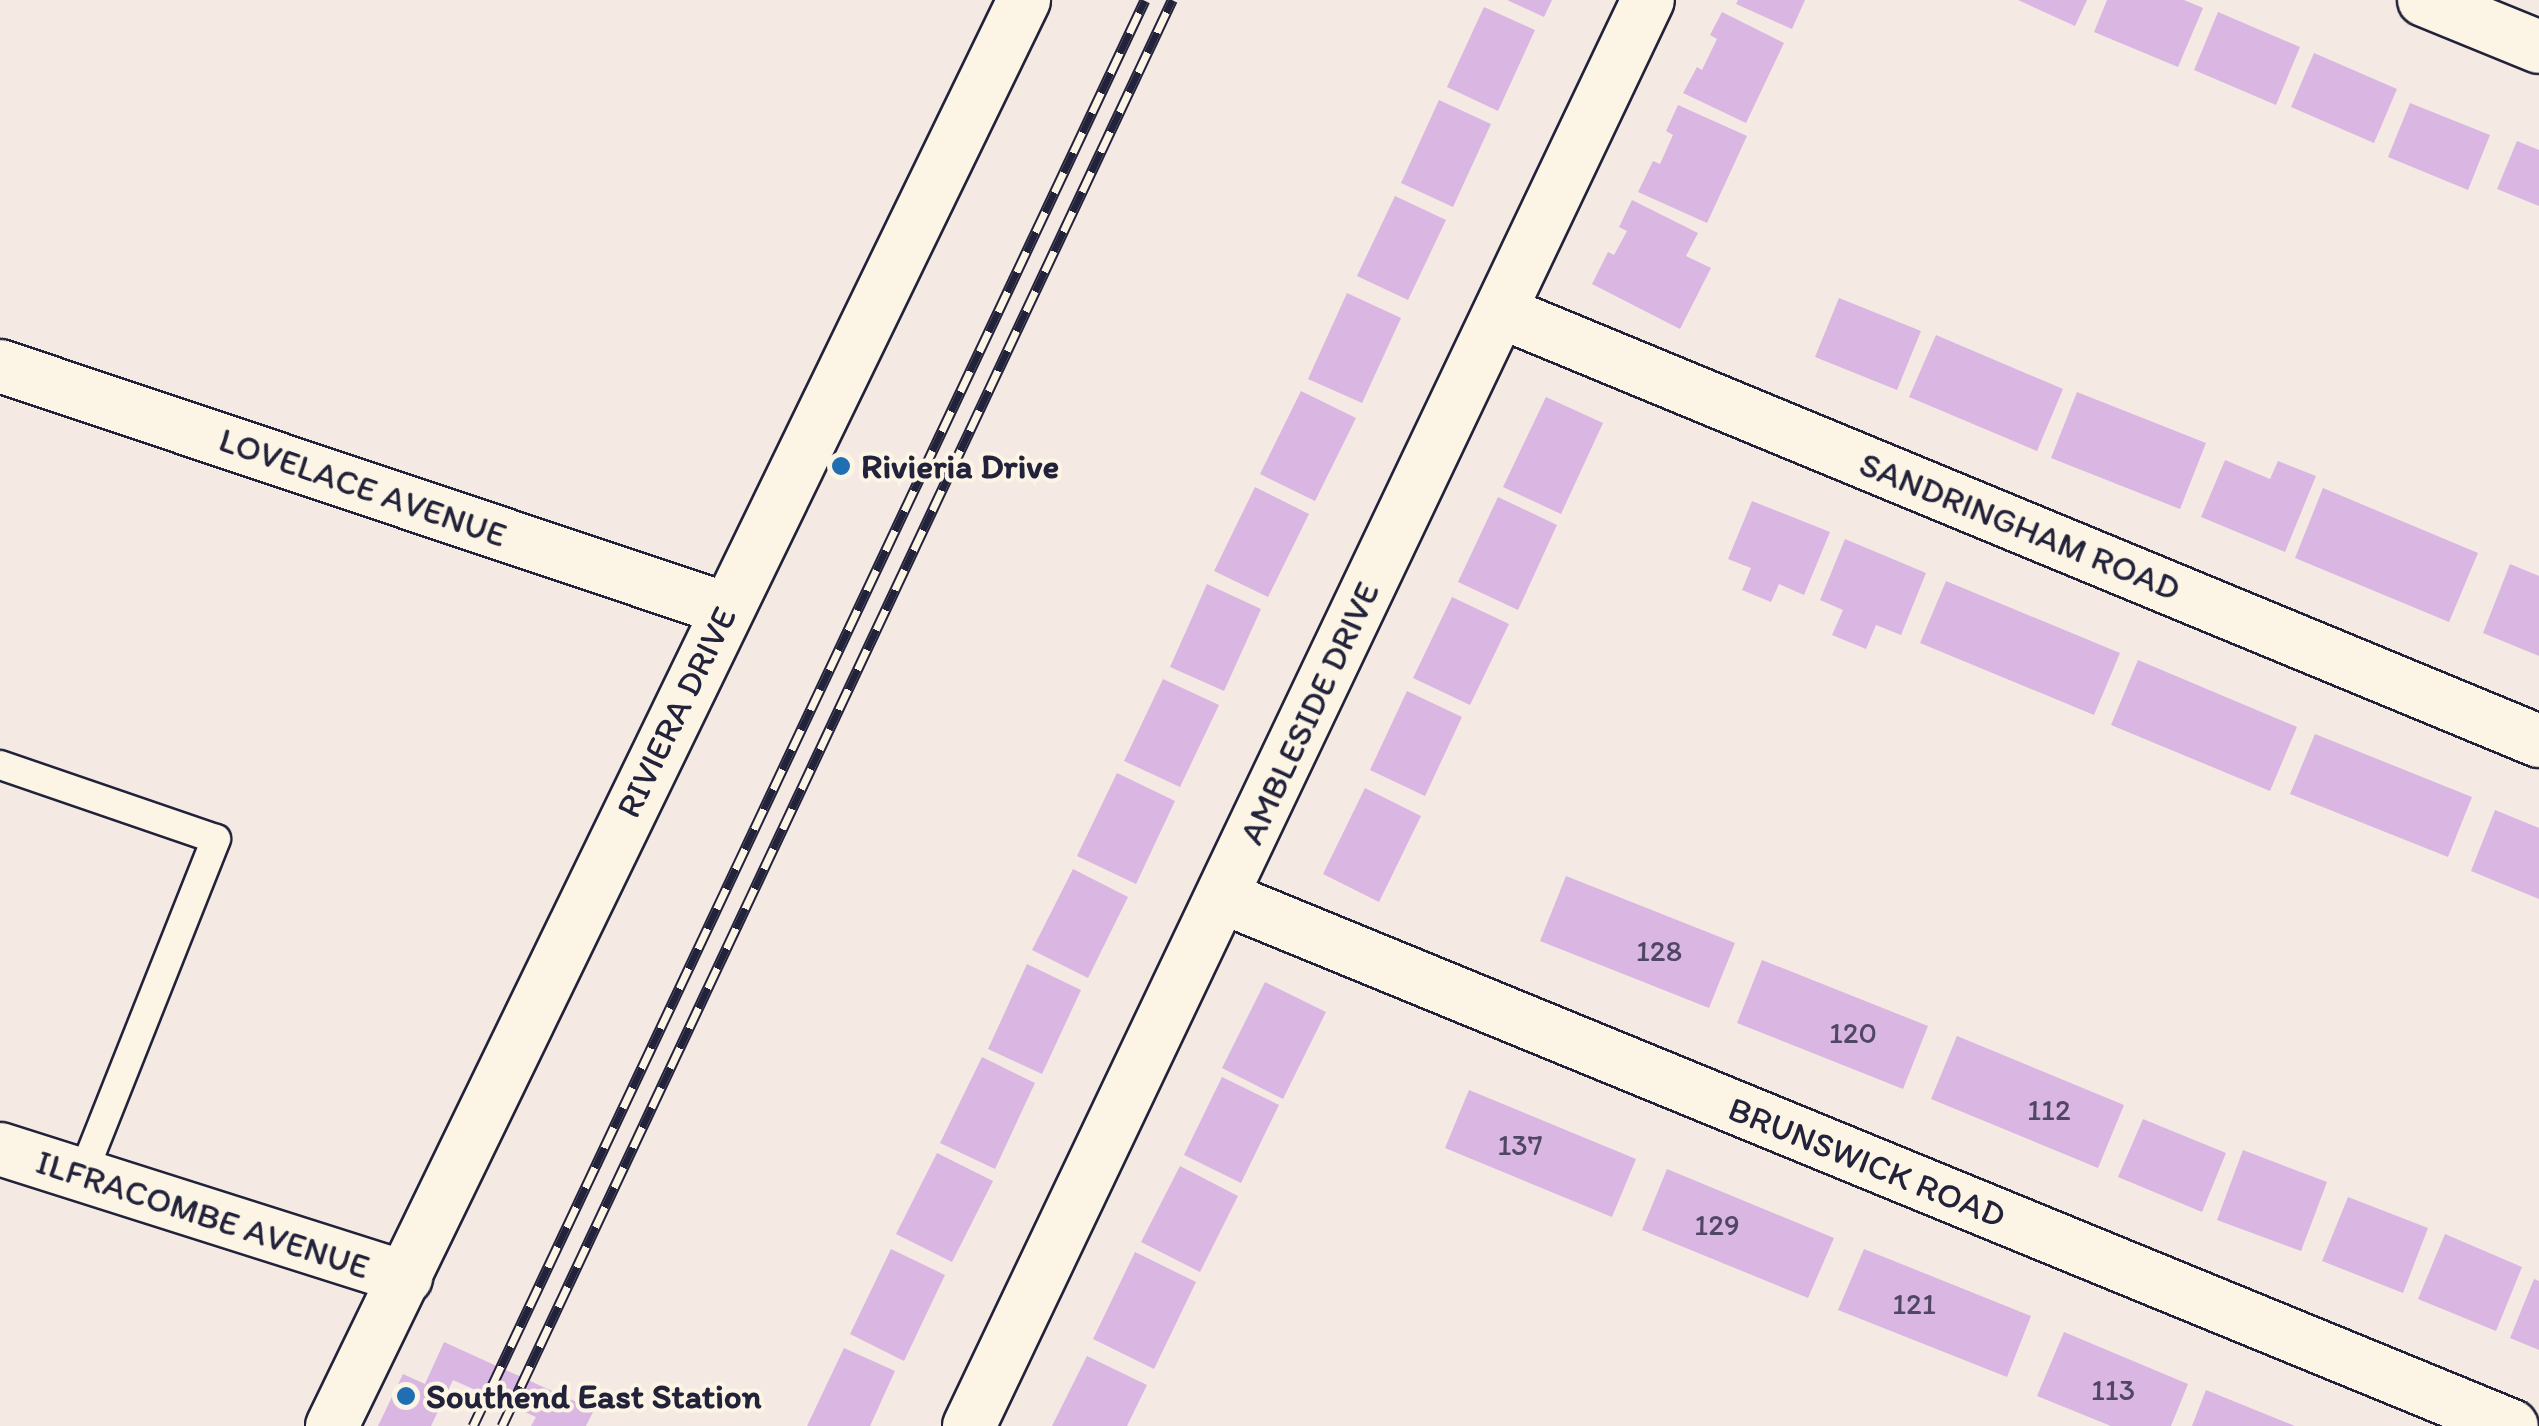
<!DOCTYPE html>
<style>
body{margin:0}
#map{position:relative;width:2539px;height:1426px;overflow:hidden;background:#f5e9e4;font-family:Itim,sans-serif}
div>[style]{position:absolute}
.building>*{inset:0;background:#d9b7e2}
.roads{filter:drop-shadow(2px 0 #22223b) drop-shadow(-2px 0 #22223b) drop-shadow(0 2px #22223b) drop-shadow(0 -2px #22223b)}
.service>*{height:28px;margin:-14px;padding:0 14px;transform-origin:14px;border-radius:14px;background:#fcf5e5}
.minor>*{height:52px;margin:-26px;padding:0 26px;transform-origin:26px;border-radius:26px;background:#fcf5e5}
.rail>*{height:11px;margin-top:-5.5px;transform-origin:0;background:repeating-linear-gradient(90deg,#fcf5e5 0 22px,#22223b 0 44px);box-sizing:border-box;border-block:2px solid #22223b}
.dots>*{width:28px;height:28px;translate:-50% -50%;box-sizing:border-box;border:5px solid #fcf5e5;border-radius:50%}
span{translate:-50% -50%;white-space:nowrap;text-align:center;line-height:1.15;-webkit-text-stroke:8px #fcf5e5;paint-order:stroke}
.number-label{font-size:30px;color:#504765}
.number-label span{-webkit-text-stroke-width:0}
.poi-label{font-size:35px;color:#22223b;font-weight:700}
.left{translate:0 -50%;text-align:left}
.street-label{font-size:35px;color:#22223b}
</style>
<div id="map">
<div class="building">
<div style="clip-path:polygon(1507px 0,1552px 0,1544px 17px)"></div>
<div style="clip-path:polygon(1738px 0,1805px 0,1792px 29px,1736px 4px)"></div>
<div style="clip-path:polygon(2018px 0,2087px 0,2075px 26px)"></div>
<div style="clip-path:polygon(2107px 0,2184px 0,2203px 8px,2178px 67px,2094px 32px)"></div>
<div style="clip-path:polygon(1484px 7px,1535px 30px,1498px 111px,1447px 87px)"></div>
<div style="clip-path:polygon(1722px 12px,1784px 43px,1746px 123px,1683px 93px,1697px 67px,1702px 70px,1717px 39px,1710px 35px)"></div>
<div style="clip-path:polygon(2218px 12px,2300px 47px,2276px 105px,2194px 70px)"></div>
<div style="clip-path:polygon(2314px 53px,2397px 89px,2374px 143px,2291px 107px)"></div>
<div style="clip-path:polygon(1439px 100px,1491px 124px,1453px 207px,1401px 183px)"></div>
<div style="clip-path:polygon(2410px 103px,2490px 135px,2468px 190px,2388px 157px)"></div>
<div style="clip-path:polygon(1678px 105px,1747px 136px,1707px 223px,1638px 192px,1653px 161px,1660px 164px,1673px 135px,1666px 131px)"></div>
<div style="clip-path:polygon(2517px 141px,2539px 150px,2539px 206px,2497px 189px)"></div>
<div style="clip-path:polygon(1395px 196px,1446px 220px,1408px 300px,1357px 276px)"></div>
<div style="clip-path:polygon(1632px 200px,1698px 233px,1686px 256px,1711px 268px,1680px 329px,1592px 284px,1608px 252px,1614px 255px,1627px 231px,1619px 227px)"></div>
<div style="clip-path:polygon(1347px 293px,1401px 318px,1362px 403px,1308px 379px)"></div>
<div style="clip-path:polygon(1839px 298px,1921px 331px,1897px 390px,1815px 357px)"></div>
<div style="clip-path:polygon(1936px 335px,2063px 389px,2037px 451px,1909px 397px)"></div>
<div style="clip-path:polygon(1301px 391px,1356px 418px,1315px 501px,1260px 474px)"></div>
<div style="clip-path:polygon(2077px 392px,2206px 443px,2180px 509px,2051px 458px)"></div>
<div style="clip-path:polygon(1546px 397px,1603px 423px,1561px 514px,1503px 487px)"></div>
<div style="clip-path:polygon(2225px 460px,2270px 479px,2278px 461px,2316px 476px,2285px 552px,2201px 517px)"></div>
<div style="clip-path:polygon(1255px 487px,1309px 514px,1268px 597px,1214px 571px)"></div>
<div style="clip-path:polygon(2323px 488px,2478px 553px,2449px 622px,2295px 558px)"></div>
<div style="clip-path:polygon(1498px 497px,1557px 525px,1518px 610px,1458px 582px)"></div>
<div style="clip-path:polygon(1752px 501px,1830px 532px,1804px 595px,1779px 584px,1771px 602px,1742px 590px,1751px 568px,1728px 559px)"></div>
<div style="clip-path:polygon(1845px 539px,1926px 573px,1901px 635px,1876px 625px,1866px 649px,1832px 635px,1843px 610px,1820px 600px)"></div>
<div style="clip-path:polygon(2510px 564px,2539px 576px,2539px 656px,2483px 633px)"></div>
<div style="clip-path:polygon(1946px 581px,2120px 653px,2094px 715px,1920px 643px)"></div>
<div style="clip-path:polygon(1207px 584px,1261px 609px,1224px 691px,1170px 667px)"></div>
<div style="clip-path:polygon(1452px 597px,1509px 624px,1470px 705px,1413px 678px)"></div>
<div style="clip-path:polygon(2138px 660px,2297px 727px,2270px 791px,2111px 725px)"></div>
<div style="clip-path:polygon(1163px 679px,1219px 705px,1180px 787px,1124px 761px)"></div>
<div style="clip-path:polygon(1407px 691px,1462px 717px,1425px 796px,1370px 770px)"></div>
<div style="clip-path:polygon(2315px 734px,2472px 797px,2448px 857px,2290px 794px)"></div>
<div style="clip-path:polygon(1117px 773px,1175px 801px,1136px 884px,1077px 856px)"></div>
<div style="clip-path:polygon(1365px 788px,1421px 816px,1379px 902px,1323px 874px)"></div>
<div style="clip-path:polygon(2495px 810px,2539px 828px,2539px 899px,2471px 871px)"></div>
<div style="clip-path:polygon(1073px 869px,1128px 897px,1088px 978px,1032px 950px)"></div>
<div style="clip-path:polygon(1566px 876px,1735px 943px,1709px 1008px,1540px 941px)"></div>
<div style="clip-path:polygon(1762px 960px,1928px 1026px,1903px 1089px,1737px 1023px)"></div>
<div style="clip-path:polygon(1027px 964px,1081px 990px,1042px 1074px,988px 1049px)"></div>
<div style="clip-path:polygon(1265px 982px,1326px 1012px,1283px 1099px,1222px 1068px)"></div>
<div style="clip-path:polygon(1957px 1036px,2124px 1105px,2098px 1168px,1931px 1099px)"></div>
<div style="clip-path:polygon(982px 1057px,1035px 1083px,995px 1169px,940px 1143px)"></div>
<div style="clip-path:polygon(1222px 1077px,1279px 1105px,1241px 1183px,1184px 1155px)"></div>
<div style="clip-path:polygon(1469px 1090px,1636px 1159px,1612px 1217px,1445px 1148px)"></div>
<div style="clip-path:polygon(2143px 1119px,2226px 1153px,2202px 1212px,2118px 1177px)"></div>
<div style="clip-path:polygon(2243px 1150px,2327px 1182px,2301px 1251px,2217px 1220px)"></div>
<div style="clip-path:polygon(937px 1153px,993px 1181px,952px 1262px,896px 1234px)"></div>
<div style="clip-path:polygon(1180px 1166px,1238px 1196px,1200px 1272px,1141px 1242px)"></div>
<div style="clip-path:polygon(1667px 1169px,1834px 1238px,1808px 1298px,1642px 1230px)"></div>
<div style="clip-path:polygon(2348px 1197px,2428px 1228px,2403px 1293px,2322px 1261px)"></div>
<div style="clip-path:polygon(2445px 1234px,2522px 1267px,2496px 1331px,2418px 1299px)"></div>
<div style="clip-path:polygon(891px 1249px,945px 1275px,904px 1361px,850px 1334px)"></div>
<div style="clip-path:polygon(1864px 1249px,2031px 1316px,2007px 1377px,1838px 1310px)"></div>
<div style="clip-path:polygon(1135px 1252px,1196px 1282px,1154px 1369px,1093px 1339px)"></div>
<div style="clip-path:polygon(2534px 1279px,2539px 1281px,2539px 1350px,2510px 1338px)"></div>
<div style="clip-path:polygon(2064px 1332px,2188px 1384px,2171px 1426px,2111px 1426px,2037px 1396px)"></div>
<div style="clip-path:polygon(444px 1342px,594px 1410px,586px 1426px,531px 1426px,536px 1417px,453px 1380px,431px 1426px,378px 1426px,403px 1374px,425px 1384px)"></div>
<div style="clip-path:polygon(844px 1348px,895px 1371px,870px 1426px,807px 1426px)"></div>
<div style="clip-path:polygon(1087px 1356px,1147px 1385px,1127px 1426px,1052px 1426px)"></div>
<div style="clip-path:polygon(2206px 1390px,2295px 1426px,2192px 1426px)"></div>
</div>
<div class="roads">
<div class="service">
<div style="left:0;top:765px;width:228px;rotate:18.9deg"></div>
<div style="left:216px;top:839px;width:363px;rotate:111.7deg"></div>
</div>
<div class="minor">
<div style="left:2424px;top:0;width:124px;rotate:22.2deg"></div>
<div style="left:1501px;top:312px;width:1123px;rotate:22.46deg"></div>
<div style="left:0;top:366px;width:766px;rotate:18.51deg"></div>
<div style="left:1222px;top:897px;width:1394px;rotate:22.3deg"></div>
<div style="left:0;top:1149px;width:426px;rotate:17.6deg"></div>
<div style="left:332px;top:1426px;width:1585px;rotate:-64.11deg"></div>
<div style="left:969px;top:1426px;width:1579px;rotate:-64.54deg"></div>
</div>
</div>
<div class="rail">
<div style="left:473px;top:1426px;width:1576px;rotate:-64.77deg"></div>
<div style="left:502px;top:1426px;width:1576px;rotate:-64.83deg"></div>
</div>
<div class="dots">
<div style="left:841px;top:466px;background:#1f6fb2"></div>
<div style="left:406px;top:1396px;background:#1f6fb2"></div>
</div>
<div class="number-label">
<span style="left:1659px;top:951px">128</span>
<span style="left:1853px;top:1033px">120</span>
<span style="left:2049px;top:1110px">112</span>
<span style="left:1520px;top:1145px">137</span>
<span style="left:1717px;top:1225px">129</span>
<span style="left:1914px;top:1304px">121</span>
<span style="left:2113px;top:1390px">113</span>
</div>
<div class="poi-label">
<span class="left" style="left:861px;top:466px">Rivieria Drive</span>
<span class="left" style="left:426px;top:1396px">Southend East Station</span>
</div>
<div class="street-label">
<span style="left:363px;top:487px;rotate:19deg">LOVELACE AVENUE</span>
<span style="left:2020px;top:526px;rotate:22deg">SANDRINGHAM ROAD</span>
<span style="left:676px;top:712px;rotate:-64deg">RIVIERA DRIVE</span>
<span style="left:1309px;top:713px;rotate:-65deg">AMBLESIDE DRIVE</span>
<span style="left:1867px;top:1162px;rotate:22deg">BRUNSWICK ROAD</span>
<span style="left:203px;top:1214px;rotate:18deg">ILFRACOMBE AVENUE</span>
</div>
</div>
